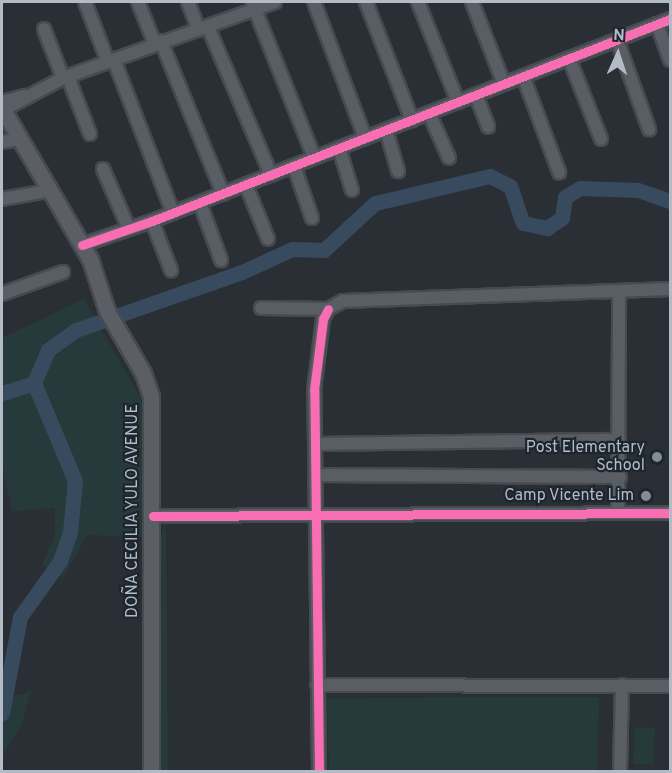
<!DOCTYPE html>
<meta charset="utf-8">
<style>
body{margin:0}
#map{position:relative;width:672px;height:773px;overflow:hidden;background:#292f35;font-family:Overpass,sans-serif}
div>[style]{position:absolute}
.green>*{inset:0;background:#273a3b}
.river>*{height:15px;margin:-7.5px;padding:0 7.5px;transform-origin:7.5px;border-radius:7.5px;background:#384b5e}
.roads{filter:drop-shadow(2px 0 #474b50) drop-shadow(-2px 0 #474b50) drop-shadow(0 2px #474b50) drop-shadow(0 -2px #474b50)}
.minor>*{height:12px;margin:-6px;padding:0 6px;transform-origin:6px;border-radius:6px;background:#585e63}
.major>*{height:15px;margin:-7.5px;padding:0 7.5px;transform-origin:7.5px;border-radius:7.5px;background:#5b5f65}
.cycleway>*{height:9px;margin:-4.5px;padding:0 4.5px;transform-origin:4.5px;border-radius:4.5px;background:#f96db3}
.dots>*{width:16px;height:16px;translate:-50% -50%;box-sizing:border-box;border:3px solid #1d262f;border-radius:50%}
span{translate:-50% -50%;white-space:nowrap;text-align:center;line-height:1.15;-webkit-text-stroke:4.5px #1d262f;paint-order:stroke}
.poi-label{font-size:16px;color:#b3bcc6}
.right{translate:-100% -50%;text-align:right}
.street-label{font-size:16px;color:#b3bcc6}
.frame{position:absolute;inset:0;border:3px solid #b3bcc6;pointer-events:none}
.north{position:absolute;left:588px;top:24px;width:60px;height:60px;-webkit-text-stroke:4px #1d262f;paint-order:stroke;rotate:3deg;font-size:16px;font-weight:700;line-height:24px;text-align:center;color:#b3bcc6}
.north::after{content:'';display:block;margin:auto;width:21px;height:27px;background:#b3bcc6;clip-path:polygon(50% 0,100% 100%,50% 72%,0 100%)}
</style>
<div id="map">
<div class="green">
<div style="clip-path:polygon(84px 299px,143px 402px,142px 537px,87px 535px,63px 578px,42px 564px,55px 536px,55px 508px,12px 511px,2px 464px,2px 338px)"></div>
<div style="clip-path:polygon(166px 522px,168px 771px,160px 772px,159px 543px)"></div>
<div style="clip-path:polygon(31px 692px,22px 723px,2px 758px,2px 699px)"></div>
<div style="clip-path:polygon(599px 697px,597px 771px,329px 771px,327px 698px)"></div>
<div style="clip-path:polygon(635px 727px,655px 728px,653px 765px,633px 764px)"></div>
</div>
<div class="river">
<div style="left:2px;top:393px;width:34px;rotate:-17deg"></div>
<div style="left:2px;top:713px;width:98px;rotate:-79.4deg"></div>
<div style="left:20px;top:617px;width:69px;rotate:-54.5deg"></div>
<div style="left:60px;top:561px;width:31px;rotate:-71deg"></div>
<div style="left:70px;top:532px;width:51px;rotate:-84.4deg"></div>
<div style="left:75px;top:481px;width:106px;rotate:-112.7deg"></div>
<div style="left:34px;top:383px;width:36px;rotate:-67deg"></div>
<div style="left:48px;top:350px;width:34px;rotate:-36deg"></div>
<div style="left:76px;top:330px;width:176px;rotate:-19.3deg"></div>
<div style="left:242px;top:272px;width:55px;rotate:-24.7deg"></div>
<div style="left:292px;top:249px;width:32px;rotate:2deg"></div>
<div style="left:324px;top:250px;width:69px;rotate:-42.7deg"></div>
<div style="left:375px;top:203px;width:35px;rotate:-13deg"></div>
<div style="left:409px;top:195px;width:83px;rotate:-13.2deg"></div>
<div style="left:490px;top:176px;width:22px;rotate:27deg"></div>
<div style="left:510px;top:186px;width:39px;rotate:71deg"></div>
<div style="left:523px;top:223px;width:25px;rotate:12deg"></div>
<div style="left:547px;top:228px;width:18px;rotate:-34deg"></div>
<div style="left:562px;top:218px;width:21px;rotate:-82deg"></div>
<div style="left:565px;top:197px;width:17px;rotate:-31deg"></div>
<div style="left:580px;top:188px;width:58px;rotate:2deg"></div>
<div style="left:638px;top:190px;width:34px;rotate:19deg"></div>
</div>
<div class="roads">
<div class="minor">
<div style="left:85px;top:2px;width:64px;rotate:69deg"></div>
<div style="left:138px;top:2px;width:45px;rotate:68deg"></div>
<div style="left:188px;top:2px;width:30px;rotate:69deg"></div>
<div style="left:252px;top:2px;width:167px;rotate:68.2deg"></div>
<div style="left:314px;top:2px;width:145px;rotate:69.4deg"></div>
<div style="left:366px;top:2px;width:127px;rotate:68.7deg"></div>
<div style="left:418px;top:2px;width:108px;rotate:68.2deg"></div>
<div style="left:472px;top:2px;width:88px;rotate:68.7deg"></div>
<div style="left:657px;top:24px;width:38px;rotate:70deg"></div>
<div style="left:208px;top:27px;width:161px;rotate:66.9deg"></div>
<div style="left:44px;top:29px;width:53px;rotate:68.8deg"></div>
<div style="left:617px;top:40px;width:95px;rotate:70.2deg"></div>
<div style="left:161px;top:41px;width:165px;rotate:67.9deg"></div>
<div style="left:569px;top:58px;width:87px;rotate:68.4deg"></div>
<div style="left:114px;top:60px;width:164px;rotate:68.9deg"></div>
<div style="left:523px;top:76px;width:103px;rotate:69.4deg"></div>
<div style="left:68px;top:77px;width:61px;rotate:68.9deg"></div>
<div style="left:476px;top:95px;width:34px;rotate:69deg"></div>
<div style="left:2px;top:102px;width:24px;rotate:-15deg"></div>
<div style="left:3px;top:110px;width:68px;rotate:-28.1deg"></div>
<div style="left:63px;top:78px;width:225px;rotate:-19.7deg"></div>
<div style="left:429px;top:113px;width:49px;rotate:66deg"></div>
<div style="left:386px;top:130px;width:43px;rotate:73.7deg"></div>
<div style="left:2px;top:142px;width:18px;rotate:-9deg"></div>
<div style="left:339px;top:148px;width:44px;rotate:72.8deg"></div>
<div style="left:294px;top:166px;width:55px;rotate:70.9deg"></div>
<div style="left:103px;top:169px;width:65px;rotate:66.6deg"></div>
<div style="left:246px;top:185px;width:58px;rotate:67.8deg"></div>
<div style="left:2px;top:199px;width:47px;rotate:-9.9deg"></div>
<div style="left:200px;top:203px;width:61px;rotate:69.8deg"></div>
<div style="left:152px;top:221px;width:53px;rotate:68.8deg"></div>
<div style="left:82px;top:245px;width:74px;rotate:-18.9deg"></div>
<div style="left:152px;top:221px;width:556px;rotate:-21.3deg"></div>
<div style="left:2px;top:294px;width:65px;rotate:-19.8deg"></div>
<div style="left:261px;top:308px;width:67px;rotate:0.9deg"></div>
<div style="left:328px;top:309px;width:17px;rotate:-28deg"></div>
<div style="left:343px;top:301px;width:327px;rotate:-2.1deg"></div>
<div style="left:316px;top:444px;width:303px;rotate:-0.8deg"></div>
<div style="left:316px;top:475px;width:304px;rotate:0.4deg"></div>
<div style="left:618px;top:513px;width:222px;rotate:-89.7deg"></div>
<div style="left:153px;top:516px;width:517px;rotate:-0.33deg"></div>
<div style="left:317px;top:685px;width:353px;rotate:0.2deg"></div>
<div style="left:319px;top:772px;width:382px;rotate:-90.7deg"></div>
<div style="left:314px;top:390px;width:72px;rotate:-82.8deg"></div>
<div style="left:323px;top:319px;width:11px;rotate:-63deg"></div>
<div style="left:620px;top:772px;width:87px;rotate:-88.7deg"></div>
</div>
<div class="major">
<div style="left:2px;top:108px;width:175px;rotate:59.8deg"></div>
<div style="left:90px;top:259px;width:55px;rotate:71.9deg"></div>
<div style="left:107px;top:311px;width:72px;rotate:59.9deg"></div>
<div style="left:143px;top:373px;width:24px;rotate:71deg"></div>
<div style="left:151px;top:396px;width:376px;rotate:90deg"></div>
</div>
</div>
<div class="cycleway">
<div style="left:82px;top:245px;width:74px;rotate:-18.9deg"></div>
<div style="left:152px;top:221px;width:556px;rotate:-21.3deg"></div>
<div style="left:153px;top:516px;width:517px;rotate:-0.33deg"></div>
<div style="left:319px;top:772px;width:382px;rotate:-90.7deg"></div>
<div style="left:314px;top:390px;width:72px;rotate:-82.8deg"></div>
<div style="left:323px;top:319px;width:11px;rotate:-63deg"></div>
</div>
<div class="dots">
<div style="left:657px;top:457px;background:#838b93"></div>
<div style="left:646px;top:496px;background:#838b93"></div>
</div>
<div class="poi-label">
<span class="right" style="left:645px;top:457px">Post Elementary<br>School</span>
<span class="right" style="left:634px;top:496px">Camp Vicente Lim</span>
</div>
<div class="street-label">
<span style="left:133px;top:511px;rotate:-90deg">DOÑA CECILIA YULO AVENUE</span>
</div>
<div class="frame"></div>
<div class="north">N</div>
</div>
